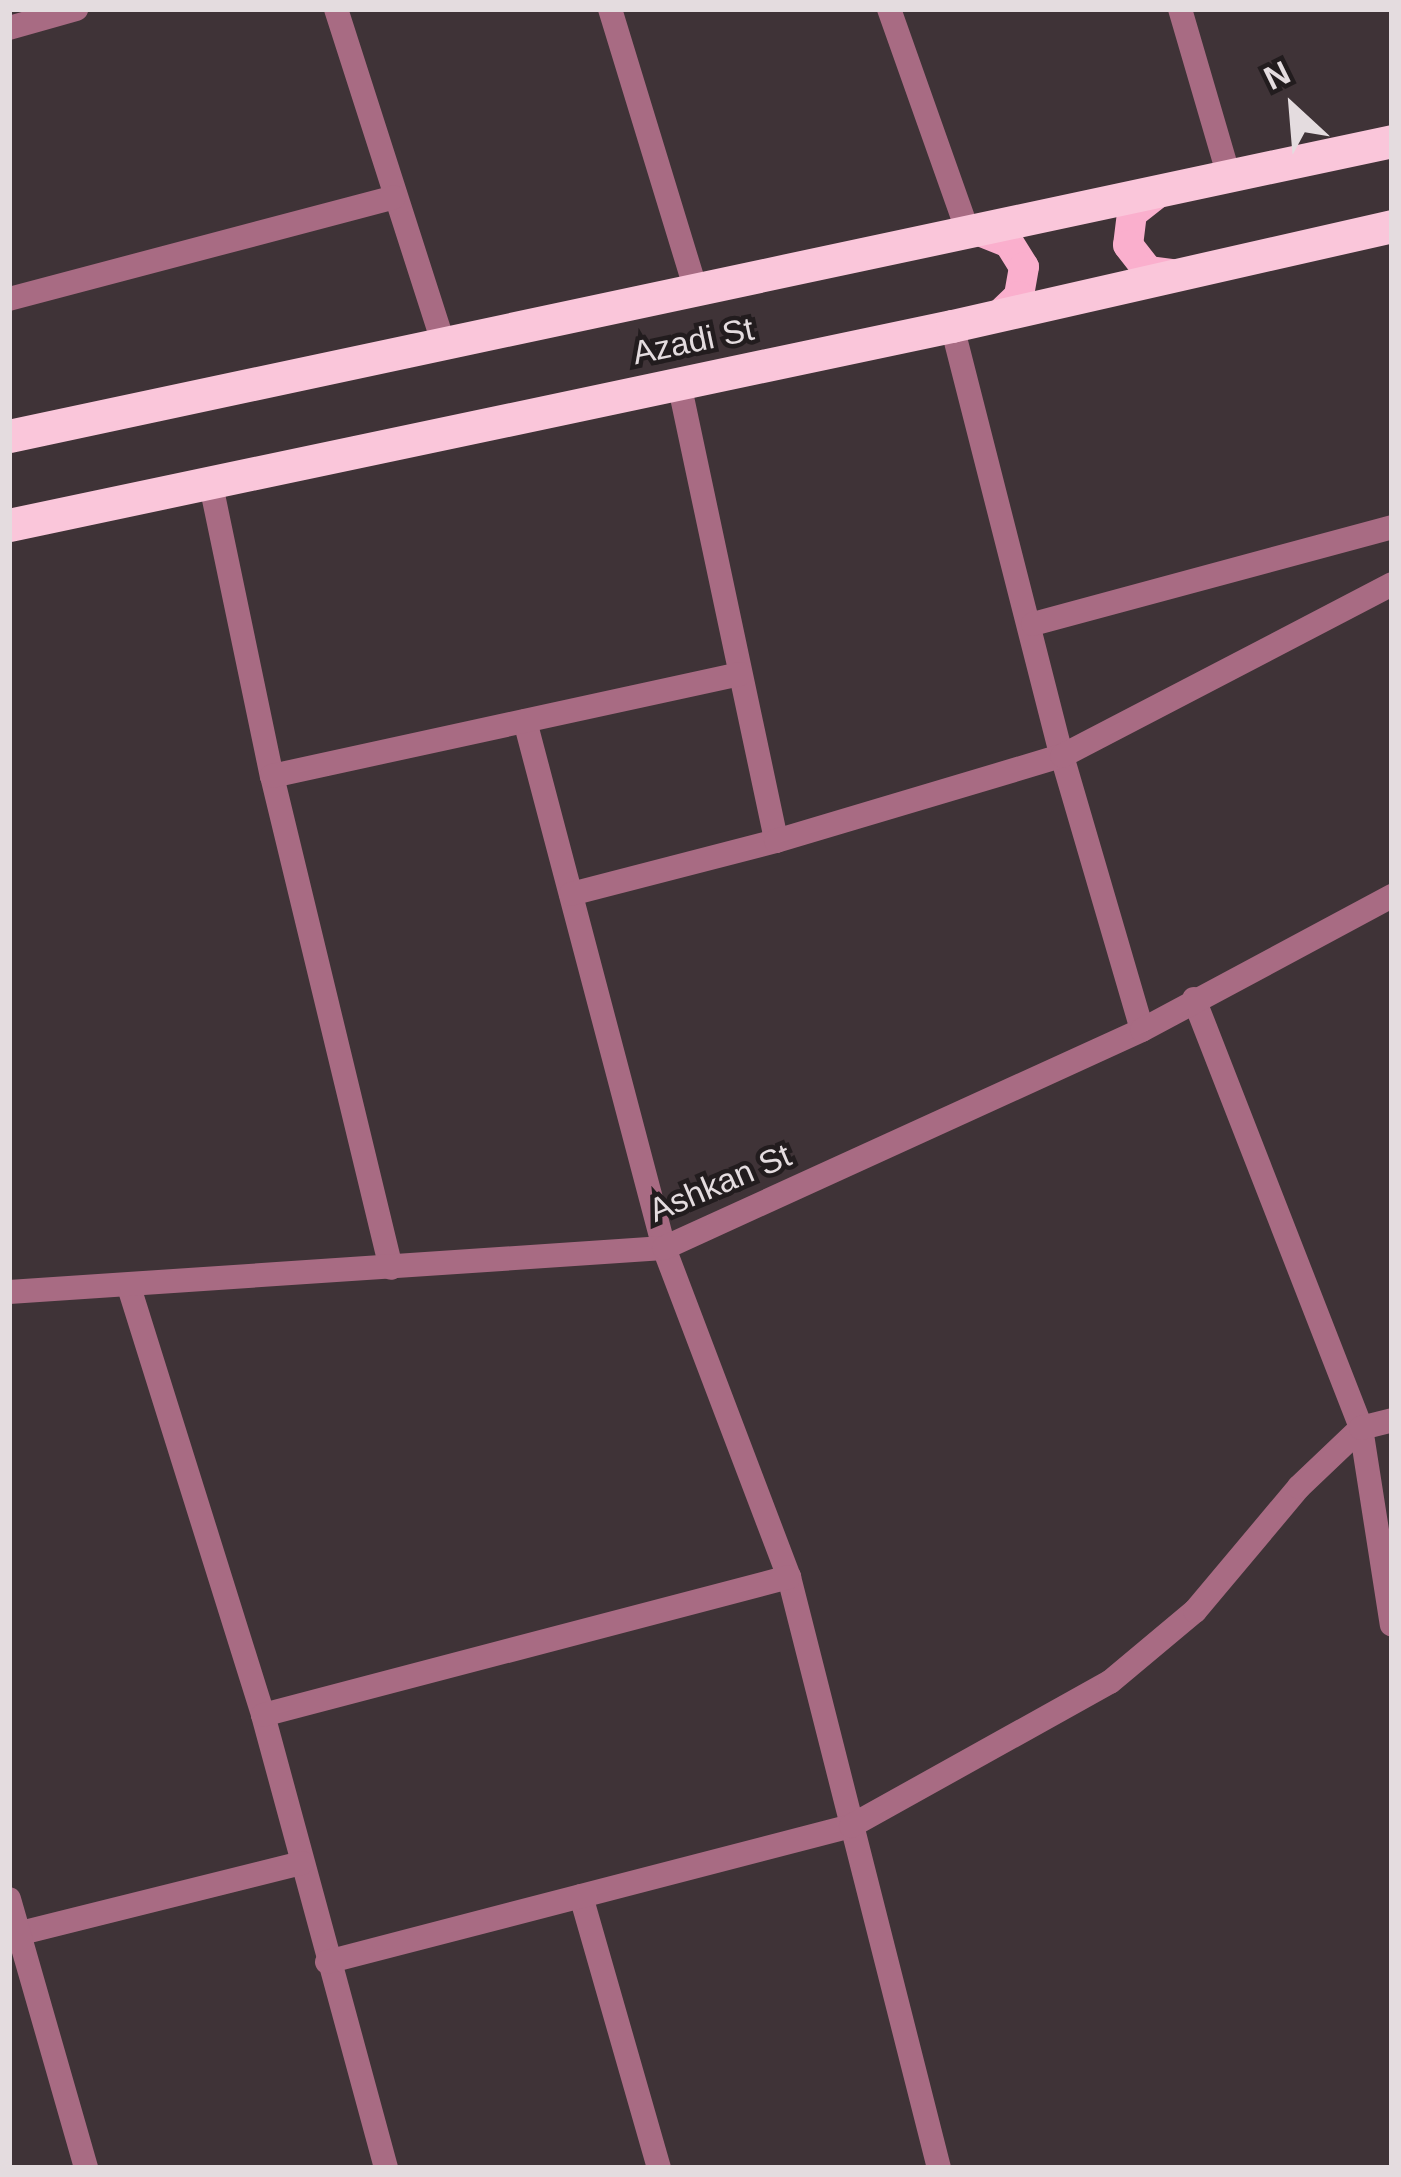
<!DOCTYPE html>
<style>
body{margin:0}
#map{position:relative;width:1401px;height:2177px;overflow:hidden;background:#3f3337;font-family:Arial,sans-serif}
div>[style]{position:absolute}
.minor>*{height:24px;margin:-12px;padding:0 12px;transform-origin:12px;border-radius:12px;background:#a86b83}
.tertiary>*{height:24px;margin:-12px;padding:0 12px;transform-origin:12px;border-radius:12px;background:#a86b83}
.primary>*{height:30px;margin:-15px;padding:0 15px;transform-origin:15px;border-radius:15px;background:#faafcd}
.trunk>*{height:33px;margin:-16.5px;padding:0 16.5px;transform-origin:16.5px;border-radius:16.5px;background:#fac6da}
span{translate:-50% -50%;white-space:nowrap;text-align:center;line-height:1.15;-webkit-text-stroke:9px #221c1e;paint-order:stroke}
.street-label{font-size:33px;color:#e4dcdf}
.frame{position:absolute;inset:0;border:12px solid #e4dcdf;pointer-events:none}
.north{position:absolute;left:1233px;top:48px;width:120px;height:120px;-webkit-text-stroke:9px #221c1e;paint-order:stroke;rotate:334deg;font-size:33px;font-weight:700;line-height:48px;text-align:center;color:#e4dcdf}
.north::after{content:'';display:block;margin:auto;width:42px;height:54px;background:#e4dcdf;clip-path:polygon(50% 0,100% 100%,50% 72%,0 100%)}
</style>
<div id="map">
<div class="minor">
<div style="left:336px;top:9px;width:351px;rotate:72.2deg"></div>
<div style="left:610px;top:9px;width:297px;rotate:73deg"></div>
<div style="left:889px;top:9px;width:240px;rotate:70.5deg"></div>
<div style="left:1180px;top:9px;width:175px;rotate:73.7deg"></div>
<div style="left:9px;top:28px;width:70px;rotate:-15.8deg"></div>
<div style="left:9px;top:299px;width:398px;rotate:-14.8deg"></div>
<div style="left:952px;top:326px;width:444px;rotate:75.7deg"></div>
<div style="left:1062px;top:756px;width:285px;rotate:73.7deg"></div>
<div style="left:679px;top:383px;width:468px;rotate:78deg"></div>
<div style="left:211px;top:485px;width:297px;rotate:78.2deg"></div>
<div style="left:272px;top:776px;width:506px;rotate:76.4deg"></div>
<div style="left:1033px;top:624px;width:372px;rotate:-15.1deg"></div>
<div style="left:525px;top:721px;width:545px;rotate:75.22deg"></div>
<div style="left:664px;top:1248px;width:352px;rotate:69.2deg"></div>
<div style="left:789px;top:1577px;width:610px;rotate:75.76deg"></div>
<div style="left:272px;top:776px;width:479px;rotate:-12.3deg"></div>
<div style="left:571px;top:894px;width:212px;rotate:-14.5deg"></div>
<div style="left:776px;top:841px;width:298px;rotate:-16.6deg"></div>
<div style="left:1062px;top:756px;width:372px;rotate:-27.5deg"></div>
<div style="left:1194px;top:999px;width:460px;rotate:68.7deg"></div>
<div style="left:1361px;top:1428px;width:199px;rotate:81.1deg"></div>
<div style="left:129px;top:1287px;width:448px;rotate:72.6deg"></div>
<div style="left:263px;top:1715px;width:469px;rotate:74.8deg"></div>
<div style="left:9px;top:1292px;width:656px;rotate:-3.84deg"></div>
<div style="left:664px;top:1248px;width:525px;rotate:-24.52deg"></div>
<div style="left:1142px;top:1030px;width:284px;rotate:-28.2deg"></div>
<div style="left:263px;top:1715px;width:544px;rotate:-14.7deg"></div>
<div style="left:581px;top:1896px;width:283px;rotate:74deg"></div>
<div style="left:9px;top:1936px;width:302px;rotate:-14deg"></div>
<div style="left:327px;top:1962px;width:541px;rotate:-14.55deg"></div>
<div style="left:851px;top:1826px;width:296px;rotate:-29.1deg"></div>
<div style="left:1110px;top:1682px;width:111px;rotate:-39.9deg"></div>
<div style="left:1195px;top:1611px;width:162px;rotate:-50deg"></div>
<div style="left:1299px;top:1487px;width:86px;rotate:-43.6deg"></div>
<div style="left:1361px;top:1428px;width:32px;rotate:-14deg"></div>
</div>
<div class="tertiary">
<div style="left:9px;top:1899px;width:280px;rotate:74deg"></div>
</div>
<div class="primary">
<div style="left:1158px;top:193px;width:33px;rotate:142deg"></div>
<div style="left:1132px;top:213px;width:32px;rotate:97deg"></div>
<div style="left:1128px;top:245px;width:33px;rotate:52deg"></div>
<div style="left:1148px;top:271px;width:31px;rotate:7deg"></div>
<div style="left:982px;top:232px;width:29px;rotate:22deg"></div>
<div style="left:1009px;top:243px;width:28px;rotate:58deg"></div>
<div style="left:1024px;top:267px;width:29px;rotate:100deg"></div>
<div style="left:1019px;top:296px;width:29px;rotate:136deg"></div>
</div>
<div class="trunk">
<div style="left:9px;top:436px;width:1414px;rotate:-12.04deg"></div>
<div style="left:9px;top:525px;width:964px;rotate:-11.92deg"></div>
<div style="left:952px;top:326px;width:451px;rotate:-12.8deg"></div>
</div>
<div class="street-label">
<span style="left:693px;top:341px;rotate:-12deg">Azadi St</span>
<span style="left:720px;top:1183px;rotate:-23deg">Ashkan St</span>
</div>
<div class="frame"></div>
<div class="north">N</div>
</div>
